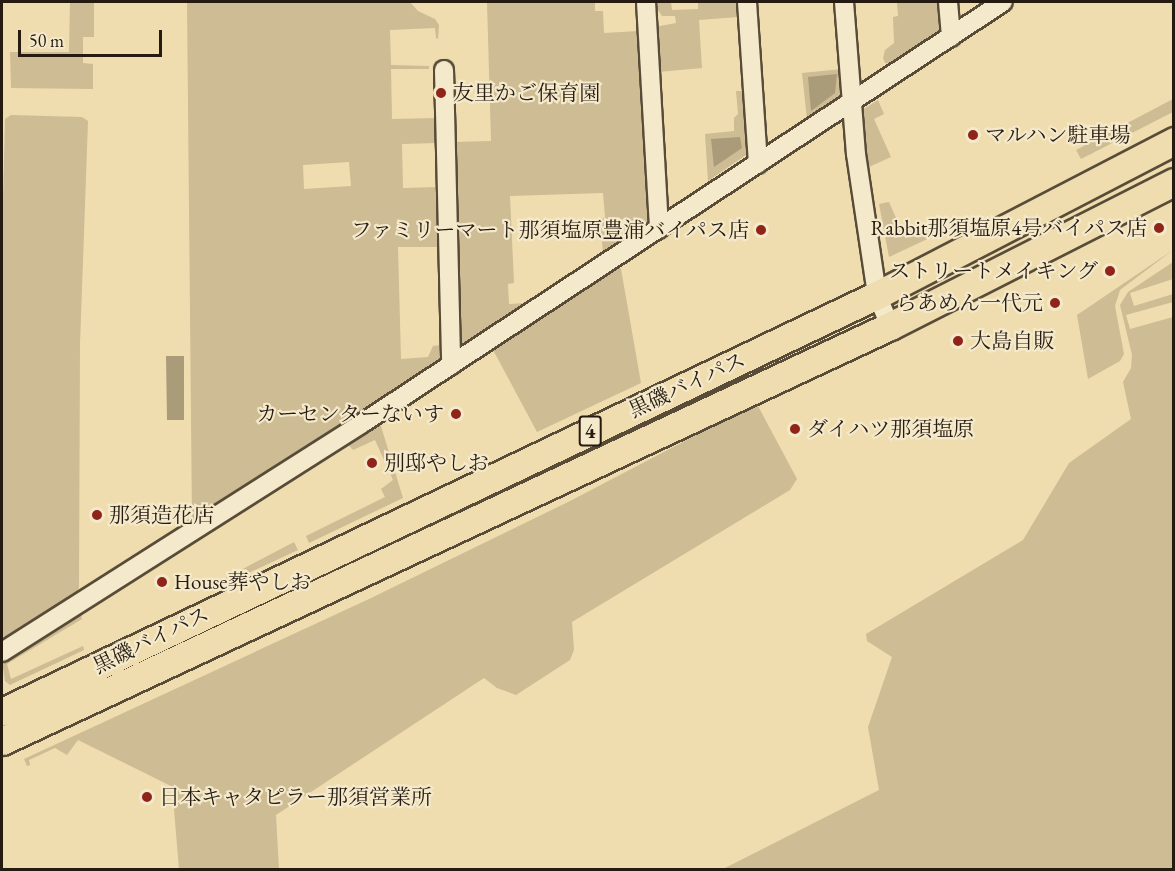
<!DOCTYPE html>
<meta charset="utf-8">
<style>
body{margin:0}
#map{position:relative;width:1175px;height:871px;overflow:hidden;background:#efddaf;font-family:"EB Garamond","Noto Serif JP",serif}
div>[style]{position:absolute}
.green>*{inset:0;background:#cdbc94}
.water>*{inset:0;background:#aa9b79}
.roads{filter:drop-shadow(2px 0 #584c38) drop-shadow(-2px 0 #584c38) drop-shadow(0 2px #584c38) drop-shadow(0 -2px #584c38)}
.minor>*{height:18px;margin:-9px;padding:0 9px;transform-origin:9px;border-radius:9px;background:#f5e9cb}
.highway>*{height:27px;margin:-13.5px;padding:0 13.5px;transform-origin:13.5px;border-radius:13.5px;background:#efddaf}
.dots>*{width:16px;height:16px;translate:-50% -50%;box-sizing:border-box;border:3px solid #f5e9cb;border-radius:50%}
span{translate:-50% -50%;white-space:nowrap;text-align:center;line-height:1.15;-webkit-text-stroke:4.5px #f5e9cb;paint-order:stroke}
.shield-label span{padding:2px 4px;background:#f5e9cb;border:2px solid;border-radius:4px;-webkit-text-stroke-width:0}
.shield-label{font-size:20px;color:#251b11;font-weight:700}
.poi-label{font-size:21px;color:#251b11}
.left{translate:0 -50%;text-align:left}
.right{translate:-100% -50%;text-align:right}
.street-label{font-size:21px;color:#251b11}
.frame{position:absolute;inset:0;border:3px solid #251b11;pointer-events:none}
.scale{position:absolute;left:18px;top:30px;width:144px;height:27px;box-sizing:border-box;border:3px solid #251b11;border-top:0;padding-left:8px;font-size:18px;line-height:21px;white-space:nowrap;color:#251b11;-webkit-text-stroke:4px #f5e9cb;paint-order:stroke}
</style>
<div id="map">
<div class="green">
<div style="clip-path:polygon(70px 2px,94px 2px,94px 37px,83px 37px,83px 63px,93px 64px,93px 89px,11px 88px,10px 52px,69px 52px)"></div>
<div style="clip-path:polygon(evenodd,187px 2px,410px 2px,418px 11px,435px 19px,439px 25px,438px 39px,436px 38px,435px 28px,390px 30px,391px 65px,429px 66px,429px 69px,391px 69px,392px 119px,437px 118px,437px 143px,402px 144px,403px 188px,438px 187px,439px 247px,398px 247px,401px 359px,428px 357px,433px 346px,442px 345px,443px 350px,439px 360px,401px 386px,192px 519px,187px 2px,349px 162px,351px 186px,304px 189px,303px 165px,349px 162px)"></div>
<div style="clip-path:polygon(487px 2px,595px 2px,595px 11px,603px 11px,604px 33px,638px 31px,649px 215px,647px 224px,603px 253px,600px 220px,605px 217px,603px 193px,510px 196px,514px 283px,508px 284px,509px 304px,526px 303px,527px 306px,466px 345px,460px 342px,454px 142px,491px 141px)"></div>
<div style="clip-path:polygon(653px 2px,671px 2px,672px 10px,698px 9px,698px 2px,737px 2px,738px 17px,699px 20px,702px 68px,658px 72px,655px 27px,676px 23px,675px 16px,662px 16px)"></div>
<div style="clip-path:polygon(897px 2px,939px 2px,941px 31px,938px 36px,895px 65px,885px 63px,883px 58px,885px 50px,894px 43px,893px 17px,898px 16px)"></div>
<div style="clip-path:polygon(842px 69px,842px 89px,839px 97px,807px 119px,802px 73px)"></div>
<div style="clip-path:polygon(736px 91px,744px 91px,749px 146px,746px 155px,708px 181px,705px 134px,734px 131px,734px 118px,738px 114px)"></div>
<div style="clip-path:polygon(1173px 99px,1173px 112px,1081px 159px,1076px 150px)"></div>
<div style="clip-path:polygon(878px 100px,884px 114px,874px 119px,891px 157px,869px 167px,859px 112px)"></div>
<div style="clip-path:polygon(11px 115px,82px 117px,88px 121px,80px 344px,79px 587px,77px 594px,9px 638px,2px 636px,2px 239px,5px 119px)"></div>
<div style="clip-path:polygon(889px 202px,903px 234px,935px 222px,940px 233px,889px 257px,879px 204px)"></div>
<div style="clip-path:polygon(1173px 250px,1120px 290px,1115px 306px,1124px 354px,1120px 361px,1088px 379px,1077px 315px)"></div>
<div style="clip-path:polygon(1173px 262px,1173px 279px,1130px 293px,1134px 306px,1173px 294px,1173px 302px,1126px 315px,1130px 329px,1173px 317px,1173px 869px,723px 869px,879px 790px,868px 727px,892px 657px,867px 641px,866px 634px,1023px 540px,1069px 463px,1131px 419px,1123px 382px,1131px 368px,1132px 355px,1120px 305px,1128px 292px)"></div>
<div style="clip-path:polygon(618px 266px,621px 269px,641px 383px,537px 432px,492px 348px)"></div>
<div style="clip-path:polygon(758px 406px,797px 479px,790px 490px,572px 622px,574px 650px,570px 660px,516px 695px,497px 688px,484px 678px,276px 815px,279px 869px,179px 869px,174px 809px,177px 789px,78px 740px,67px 755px,55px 748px,29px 760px,30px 765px,27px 766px,24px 759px,369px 599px,570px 501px,750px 407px)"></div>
<div style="clip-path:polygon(380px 423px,403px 498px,309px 543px,306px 536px,385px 497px,381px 489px,393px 480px,375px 440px,353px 450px,348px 444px)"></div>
<div style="clip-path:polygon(294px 542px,298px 550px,214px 589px,212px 585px)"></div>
<div style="clip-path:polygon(81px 614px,82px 619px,7px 664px,11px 679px,83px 646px,84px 650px,10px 685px,5px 681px,2px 662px)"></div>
</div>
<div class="water">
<div style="clip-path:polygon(837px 74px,835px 93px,811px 111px,808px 77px)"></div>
<div style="clip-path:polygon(740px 137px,742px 148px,714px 167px,711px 139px)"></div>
<div style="clip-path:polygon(166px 356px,184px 356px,184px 420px,167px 420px)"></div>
</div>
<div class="roads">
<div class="minor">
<div style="left:646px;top:2px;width:227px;rotate:86.7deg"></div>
<div style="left:747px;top:2px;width:162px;rotate:86.1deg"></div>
<div style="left:844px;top:2px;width:152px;rotate:85.5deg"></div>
<div style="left:856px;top:154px;width:143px;rotate:81.5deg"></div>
<div style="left:877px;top:295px;width:34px;rotate:67deg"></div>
<div style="left:948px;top:2px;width:35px;rotate:85deg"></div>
<div style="left:444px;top:70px;width:295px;rotate:88.6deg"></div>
<div style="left:2px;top:652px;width:425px;rotate:-32.4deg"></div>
<div style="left:361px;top:424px;width:768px;rotate:-33.32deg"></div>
</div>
<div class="highway">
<div style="left:2px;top:712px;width:969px;rotate:-25.48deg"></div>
<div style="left:877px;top:295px;width:335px;rotate:-27.4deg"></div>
<div style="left:2px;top:741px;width:980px;rotate:-25.05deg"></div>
<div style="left:890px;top:326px;width:318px;rotate:-26.9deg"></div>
</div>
</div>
<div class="dots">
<div style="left:441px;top:93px;background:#8f2418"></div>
<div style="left:973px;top:135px;background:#8f2418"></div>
<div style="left:1159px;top:228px;background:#8f2418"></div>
<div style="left:761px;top:230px;background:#8f2418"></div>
<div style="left:1110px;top:271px;background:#8f2418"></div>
<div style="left:1055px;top:303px;background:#8f2418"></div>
<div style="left:958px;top:341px;background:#8f2418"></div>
<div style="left:456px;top:414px;background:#8f2418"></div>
<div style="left:795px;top:429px;background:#8f2418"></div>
<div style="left:372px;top:463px;background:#8f2418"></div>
<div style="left:97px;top:515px;background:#8f2418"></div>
<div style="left:162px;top:582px;background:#8f2418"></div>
<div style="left:147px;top:797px;background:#8f2418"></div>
</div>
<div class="shield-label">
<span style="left:590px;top:431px">4</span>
</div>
<div class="poi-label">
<span class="left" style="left:453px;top:93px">友里かご保育園</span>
<span class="left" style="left:985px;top:135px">マルハン駐車場</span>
<span class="right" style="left:1147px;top:228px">Rabbit那須塩原4号バイパス店</span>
<span class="right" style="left:749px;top:230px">ファミリーマート那須塩原豊浦バイパス店</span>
<span class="right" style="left:1098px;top:271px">ストリートメイキング</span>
<span class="right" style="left:1043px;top:303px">らあめん一代元</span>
<span class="left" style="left:970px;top:341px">大島自販</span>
<span class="right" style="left:444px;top:414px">カーセンターないす</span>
<span class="left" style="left:807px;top:429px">ダイハツ那須塩原</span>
<span class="left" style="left:384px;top:463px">別邸やしお</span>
<span class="left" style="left:109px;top:515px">那須造花店</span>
<span class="left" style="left:174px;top:582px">House葬やしお</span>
<span class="left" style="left:159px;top:797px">日本キャタピラー那須営業所</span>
</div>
<div class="street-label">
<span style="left:687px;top:385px;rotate:-25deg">黒磯バイパス</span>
<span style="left:151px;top:640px;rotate:-26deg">黒磯バイパス</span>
</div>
<div class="frame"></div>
<div class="scale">50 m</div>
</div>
